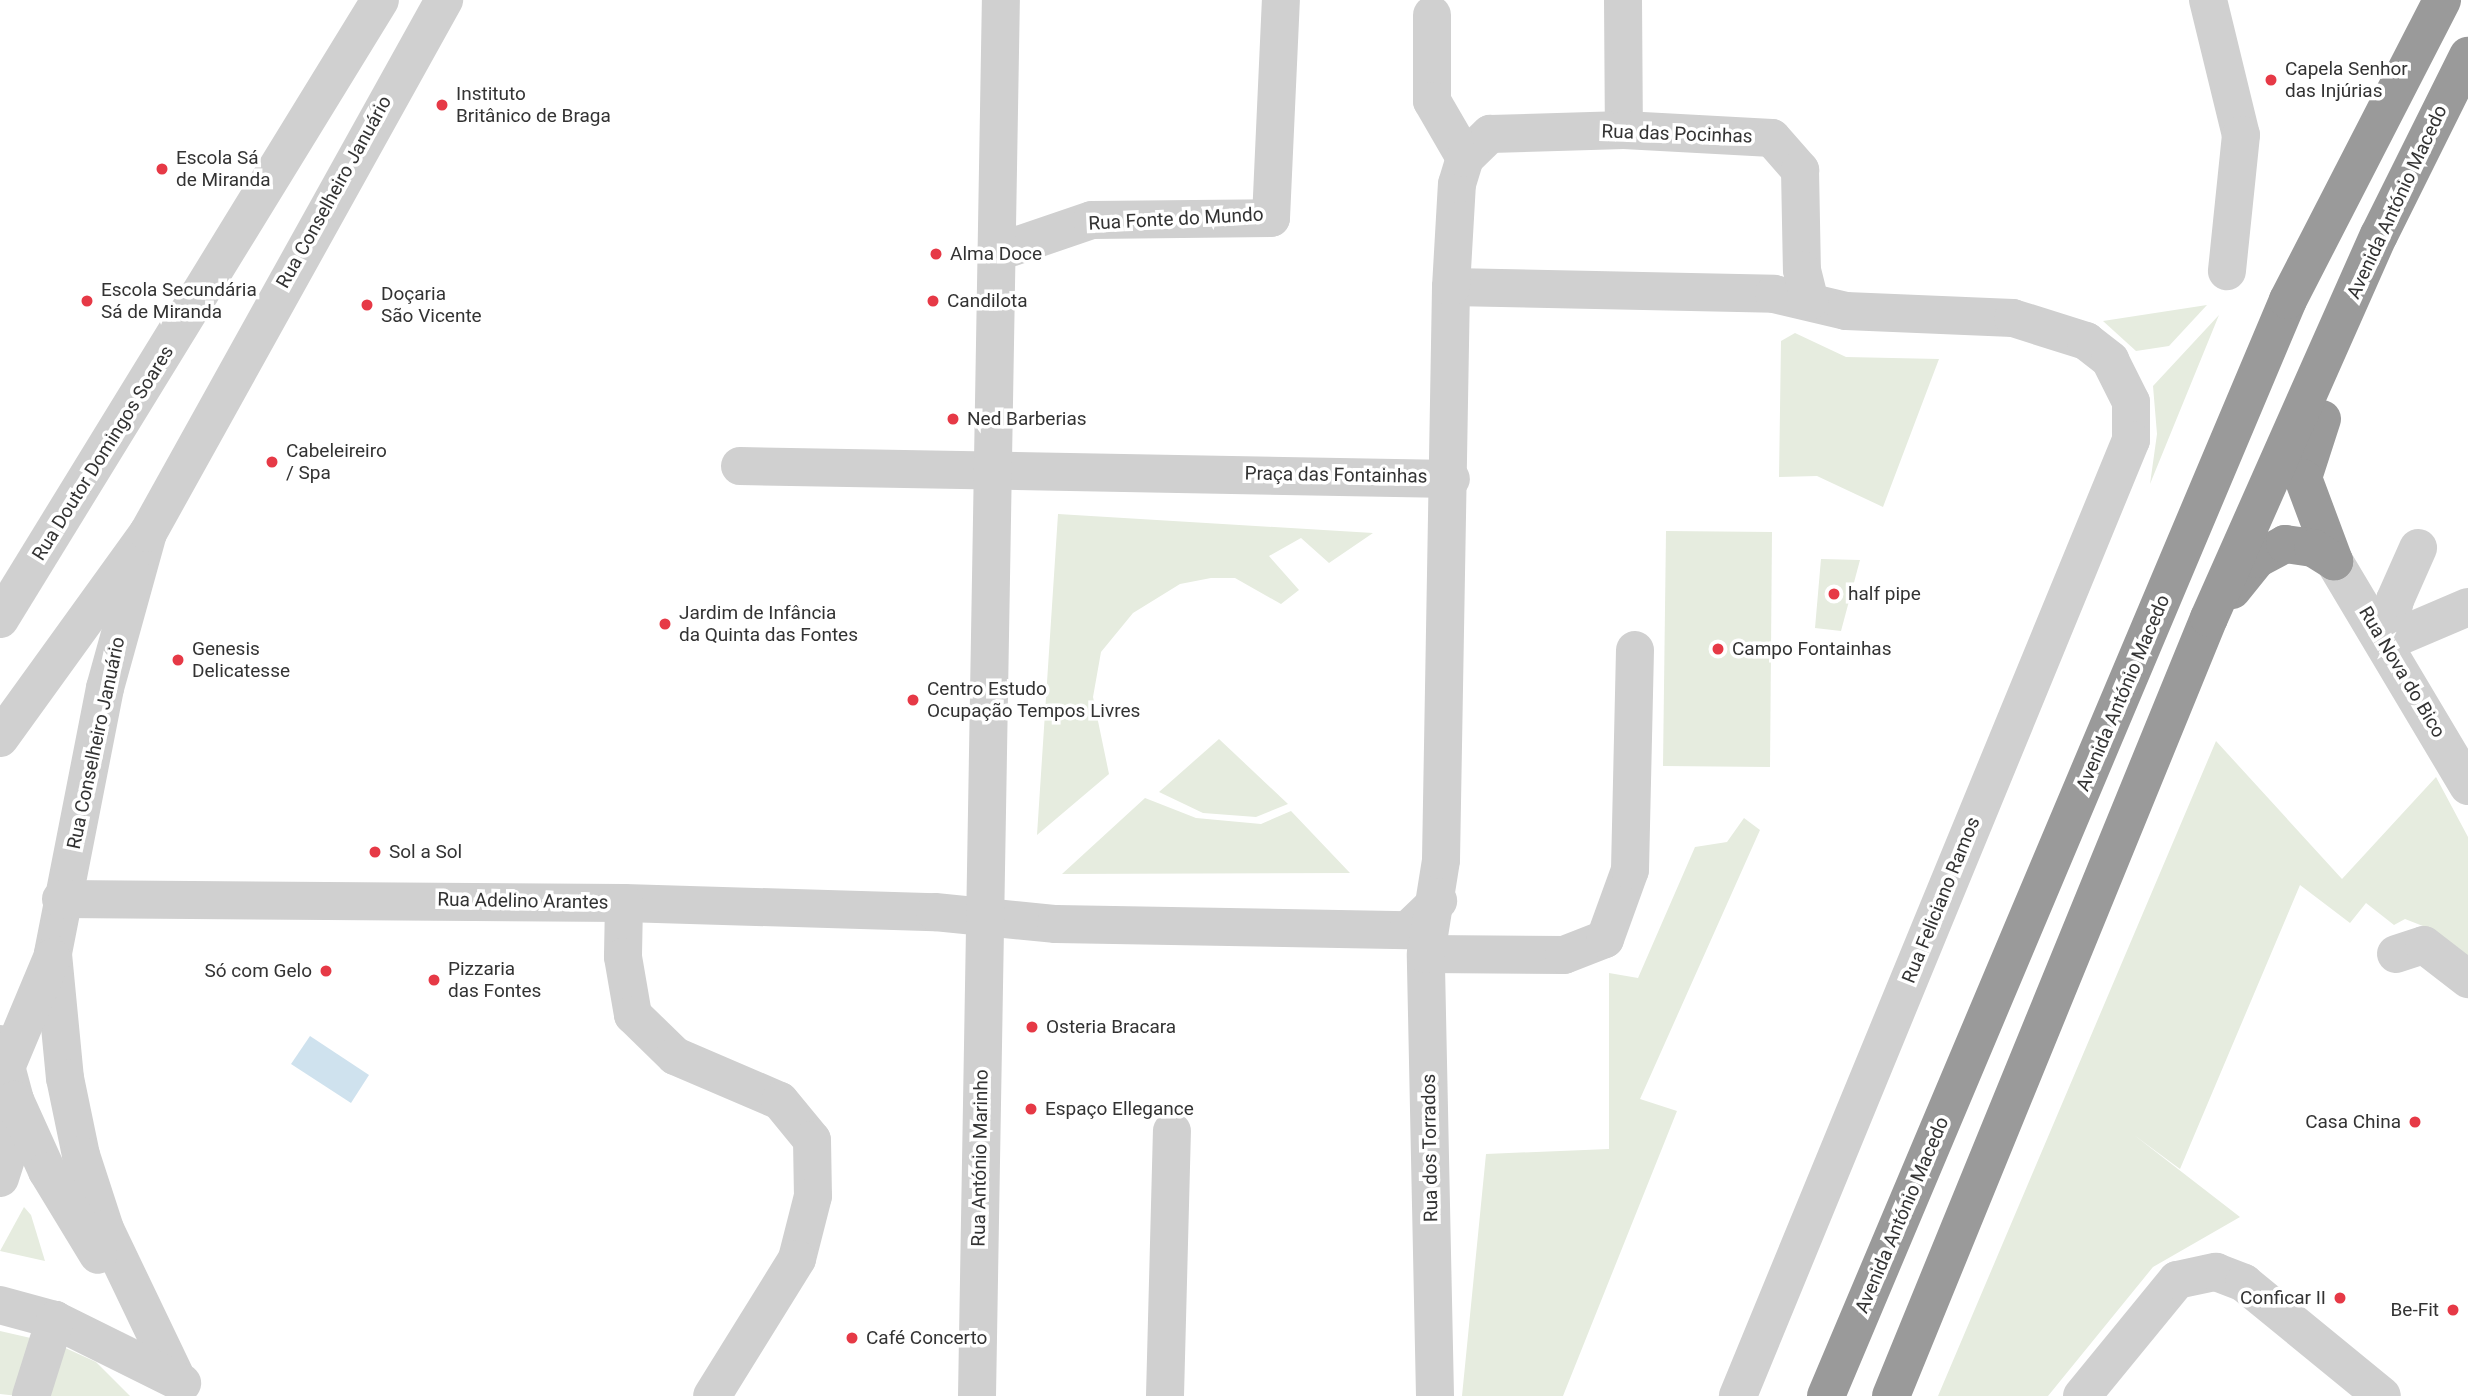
<!DOCTYPE html>
<meta charset="utf-8">
<style>
body{margin:0}
#map{position:relative;width:2468px;height:1396px;overflow:hidden;background:#fff;font-family:Roboto,sans-serif}
div>[style]{position:absolute}
.green>*{inset:0;background:#e6ecdf}
.water>*{inset:0;background:#cfe2ee}
.minor>*{height:38px;margin:-19px;padding:0 19px;transform-origin:19px;border-radius:19px;background:#d0d0d0}
.highway>*{height:38px;margin:-19px;padding:0 19px;transform-origin:19px;border-radius:19px;background:#9a9a9a}
.dots>*{width:19px;height:19px;translate:-50% -50%;box-sizing:border-box;border:4px solid #fff;border-radius:50%}
span{translate:-50% -50%;white-space:nowrap;text-align:center;line-height:1.15;-webkit-text-stroke:7px #fff;paint-order:stroke}
.poi-label{font-size:19px;color:#333}
.left{translate:0 -50%;text-align:left}
.right{translate:-100% -50%;text-align:right}
.street-label{font-size:19px;color:#333}
</style>
<div id="map">
<div class="green">
<div style="clip-path:polygon(2207px 305px,2169px 346px,2136px 351px,2103px 321px)"></div>
<div style="clip-path:polygon(2219px 315px,2150px 484px,2157px 434px,2153px 386px)"></div>
<div style="clip-path:polygon(1795px 333px,1846px 357px,1939px 359px,1883px 507px,1817px 476px,1779px 477px,1781px 341px)"></div>
<div style="clip-path:polygon(1058px 514px,1373px 533px,1329px 563px,1301px 538px,1269px 556px,1299px 590px,1281px 604px,1235px 578px,1211px 578px,1180px 584px,1133px 613px,1101px 652px,1093px 697px,1109px 774px,1037px 835px)"></div>
<div style="clip-path:polygon(1666px 531px,1772px 532px,1770px 767px,1663px 766px)"></div>
<div style="clip-path:polygon(1821px 559px,1860px 560px,1841px 631px,1815px 628px)"></div>
<div style="clip-path:polygon(1219px 739px,1288px 804px,1256px 817px,1203px 813px,1159px 792px)"></div>
<div style="clip-path:polygon(2216px 741px,2342px 879px,2436px 777px,2468px 837px,2468px 962px,2428px 928px,2405px 919px,2394px 925px,2366px 903px,2350px 923px,2300px 885px,2180px 1169px,2134px 1135px,2240px 1217px,2153px 1267px,2048px 1396px,1938px 1396px)"></div>
<div style="clip-path:polygon(1145px 798px,1196px 818px,1261px 824px,1291px 811px,1350px 873px,1062px 874px)"></div>
<div style="clip-path:polygon(1744px 818px,1760px 830px,1640px 1099px,1677px 1111px,1563px 1396px,1462px 1396px,1486px 1154px,1609px 1149px,1609px 973px,1638px 978px,1695px 847px,1727px 842px)"></div>
<div style="clip-path:polygon(24px 1207px,31px 1215px,45px 1261px,0 1251px)"></div>
<div style="clip-path:polygon(0 1331px,35px 1339px,18px 1396px,0 1394px)"></div>
<div style="clip-path:polygon(61px 1346px,96px 1362px,130px 1396px,44px 1396px)"></div>
</div>
<div class="water">
<div style="clip-path:polygon(310px 1036px,369px 1075px,351px 1103px,291px 1064px)"></div>
</div>
<div class="minor">
<div style="left:1623px;top:0;width:130px;rotate:89.6deg"></div>
<div style="left:2208px;top:0;width:139px;rotate:76.3deg"></div>
<div style="left:2241px;top:135px;width:137px;rotate:95.9deg"></div>
<div style="left:1432px;top:15px;width:86px;rotate:90deg"></div>
<div style="left:1432px;top:101px;width:66px;rotate:59.9deg"></div>
<div style="left:998px;top:252px;width:99px;rotate:-18.8deg"></div>
<div style="left:1092px;top:220px;width:179px;rotate:-0.6deg"></div>
<div style="left:1271px;top:218px;width:218px;rotate:-87.4deg"></div>
<div style="left:1451px;top:287px;width:323px;rotate:1.2deg"></div>
<div style="left:1774px;top:294px;width:74px;rotate:13.3deg"></div>
<div style="left:1846px;top:311px;width:167px;rotate:2.4deg"></div>
<div style="left:2013px;top:318px;width:77px;rotate:17.5deg"></div>
<div style="left:2086px;top:341px;width:31px;rotate:38deg"></div>
<div style="left:2110px;top:360px;width:47px;rotate:63.4deg"></div>
<div style="left:2131px;top:402px;width:38px;rotate:90deg"></div>
<div style="left:2131px;top:440px;width:1034px;rotate:112.35deg"></div>
<div style="left:740px;top:466px;width:711px;rotate:1.05deg"></div>
<div style="left:148px;top:533px;width:161px;rotate:105.5deg"></div>
<div style="left:105px;top:688px;width:271px;rotate:101.1deg"></div>
<div style="left:53px;top:954px;width:125px;rotate:84.5deg"></div>
<div style="left:65px;top:1078px;width:79px;rotate:78.3deg"></div>
<div style="left:81px;top:1155px;width:78px;rotate:72deg"></div>
<div style="left:105px;top:1229px;width:166px;rotate:64.4deg"></div>
<div style="left:2334px;top:561px;width:262px;rotate:59.2deg"></div>
<div style="left:0;top:619px;width:726px;rotate:-58.45deg"></div>
<div style="left:2386px;top:642px;width:43px;rotate:-77.9deg"></div>
<div style="left:2395px;top:600px;width:57px;rotate:-66.1deg"></div>
<div style="left:2386px;top:642px;width:89px;rotate:-23.1deg"></div>
<div style="left:0;top:738px;width:253px;rotate:-54.2deg"></div>
<div style="left:148px;top:533px;width:610px;rotate:-60.95deg"></div>
<div style="left:61px;top:899px;width:563px;rotate:0.41deg"></div>
<div style="left:624px;top:903px;width:311px;rotate:1.7deg"></div>
<div style="left:935px;top:912px;width:122px;rotate:5.7deg"></div>
<div style="left:1056px;top:924px;width:352px;rotate:1deg"></div>
<div style="left:1408px;top:930px;width:42px;rotate:-44deg"></div>
<div style="left:624px;top:903px;width:54px;rotate:91.1deg"></div>
<div style="left:623px;top:957px;width:59px;rotate:80.2deg"></div>
<div style="left:633px;top:1015px;width:59px;rotate:44.3deg"></div>
<div style="left:675px;top:1056px;width:114px;rotate:23.2deg"></div>
<div style="left:780px;top:1101px;width:50px;rotate:50.6deg"></div>
<div style="left:812px;top:1140px;width:56px;rotate:89deg"></div>
<div style="left:813px;top:1196px;width:65px;rotate:104.3deg"></div>
<div style="left:797px;top:1259px;width:161px;rotate:121.8deg"></div>
<div style="left:1426px;top:954px;width:138px;rotate:0.4deg"></div>
<div style="left:1564px;top:955px;width:44px;rotate:-21.3deg"></div>
<div style="left:1605px;top:939px;width:73px;rotate:-70.1deg"></div>
<div style="left:1630px;top:870px;width:220px;rotate:-88.7deg"></div>
<div style="left:2396px;top:954px;width:29px;rotate:-18deg"></div>
<div style="left:2424px;top:945px;width:56px;rotate:37.7deg"></div>
<div style="left:0;top:1044px;width:58px;rotate:75deg"></div>
<div style="left:15px;top:1100px;width:37px;rotate:93deg"></div>
<div style="left:13px;top:1137px;width:43px;rotate:107.6deg"></div>
<div style="left:8px;top:1063px;width:114px;rotate:-67.3deg"></div>
<div style="left:15px;top:1100px;width:78px;rotate:65.7deg"></div>
<div style="left:47px;top:1171px;width:98px;rotate:58.7deg"></div>
<div style="left:0;top:1305px;width:57px;rotate:15.3deg"></div>
<div style="left:55px;top:1320px;width:142px;rotate:26.4deg"></div>
<div style="left:31px;top:1396px;width:80px;rotate:-72.5deg"></div>
<div style="left:977px;top:1396px;width:1396px;rotate:-89.02deg"></div>
<div style="left:1165px;top:1396px;width:265px;rotate:-88.5deg"></div>
<div style="left:1435px;top:1396px;width:442px;rotate:-91.2deg"></div>
<div style="left:1426px;top:954px;width:95px;rotate:-80.9deg"></div>
<div style="left:1441px;top:860px;width:573px;rotate:-89deg"></div>
<div style="left:1451px;top:287px;width:103px;rotate:-86.7deg"></div>
<div style="left:1457px;top:184px;width:27px;rotate:-73deg"></div>
<div style="left:1465px;top:158px;width:35px;rotate:-44deg"></div>
<div style="left:1490px;top:134px;width:134px;rotate:-1.7deg"></div>
<div style="left:1624px;top:130px;width:148px;rotate:3.1deg"></div>
<div style="left:1772px;top:138px;width:43px;rotate:48.8deg"></div>
<div style="left:1800px;top:170px;width:100px;rotate:88.9deg"></div>
<div style="left:1802px;top:270px;width:32px;rotate:76deg"></div>
<div style="left:2082px;top:1396px;width:150px;rotate:-50.7deg"></div>
<div style="left:2177px;top:1280px;width:40px;rotate:-12deg"></div>
<div style="left:2216px;top:1272px;width:30px;rotate:21deg"></div>
<div style="left:2244px;top:1283px;width:178px;rotate:39.3deg"></div>
</div>
<div class="highway">
<div style="left:2322px;top:419px;width:62px;rotate:107.9deg"></div>
<div style="left:2303px;top:478px;width:89px;rotate:69.5deg"></div>
<div style="left:2232px;top:590px;width:40px;rotate:-51deg"></div>
<div style="left:2257px;top:559px;width:32px;rotate:-28deg"></div>
<div style="left:2285px;top:544px;width:28px;rotate:8deg"></div>
<div style="left:2313px;top:548px;width:25px;rotate:32deg"></div>
<div style="left:1826px;top:1396px;width:1189px;rotate:-67.14deg"></div>
<div style="left:2288px;top:300px;width:337px;rotate:-62.8deg"></div>
<div style="left:1891px;top:1396px;width:840px;rotate:-67.77deg"></div>
<div style="left:2209px;top:618px;width:419px;rotate:-66.1deg"></div>
<div style="left:2379px;top:235px;width:200px;rotate:-63.6deg"></div>
</div>
<div class="dots">
<div style="left:2271px;top:80px;background:#e63946"></div>
<div style="left:442px;top:105px;background:#e63946"></div>
<div style="left:162px;top:169px;background:#e63946"></div>
<div style="left:936px;top:254px;background:#e63946"></div>
<div style="left:87px;top:301px;background:#e63946"></div>
<div style="left:933px;top:301px;background:#e63946"></div>
<div style="left:367px;top:305px;background:#e63946"></div>
<div style="left:953px;top:419px;background:#e63946"></div>
<div style="left:272px;top:462px;background:#e63946"></div>
<div style="left:1834px;top:594px;background:#e63946"></div>
<div style="left:665px;top:624px;background:#e63946"></div>
<div style="left:1718px;top:649px;background:#e63946"></div>
<div style="left:178px;top:660px;background:#e63946"></div>
<div style="left:913px;top:700px;background:#e63946"></div>
<div style="left:375px;top:852px;background:#e63946"></div>
<div style="left:326px;top:971px;background:#e63946"></div>
<div style="left:434px;top:980px;background:#e63946"></div>
<div style="left:1032px;top:1027px;background:#e63946"></div>
<div style="left:1031px;top:1109px;background:#e63946"></div>
<div style="left:2415px;top:1122px;background:#e63946"></div>
<div style="left:2340px;top:1298px;background:#e63946"></div>
<div style="left:2453px;top:1310px;background:#e63946"></div>
<div style="left:852px;top:1338px;background:#e63946"></div>
</div>
<div class="poi-label">
<span class="left" style="left:2285px;top:80px">Capela Senhor<br>das Injúrias</span>
<span class="left" style="left:456px;top:105px">Instituto<br>Britânico de Braga</span>
<span class="left" style="left:176px;top:169px">Escola Sá<br>de Miranda</span>
<span class="left" style="left:950px;top:254px">Alma Doce</span>
<span class="left" style="left:101px;top:301px">Escola Secundária<br>Sá de Miranda</span>
<span class="left" style="left:381px;top:305px">Doçaria<br>São Vicente</span>
<span class="left" style="left:947px;top:301px">Candilota</span>
<span class="left" style="left:967px;top:419px">Ned Barberias</span>
<span class="left" style="left:286px;top:462px">Cabeleireiro<br>/ Spa</span>
<span class="left" style="left:1848px;top:594px">half pipe</span>
<span class="left" style="left:679px;top:624px">Jardim de Infância<br>da Quinta das Fontes</span>
<span class="left" style="left:192px;top:660px">Genesis<br>Delicatesse</span>
<span class="left" style="left:1732px;top:649px">Campo Fontainhas</span>
<span class="left" style="left:927px;top:700px">Centro Estudo<br>Ocupação Tempos Livres</span>
<span class="left" style="left:389px;top:852px">Sol a Sol</span>
<span class="left" style="left:448px;top:980px">Pizzaria<br>das Fontes</span>
<span class="right" style="left:312px;top:971px">Só com Gelo</span>
<span class="left" style="left:1046px;top:1027px">Osteria Bracara</span>
<span class="left" style="left:1045px;top:1109px">Espaço Ellegance</span>
<span class="right" style="left:2401px;top:1122px">Casa China</span>
<span class="right" style="left:2326px;top:1298px">Conficar II</span>
<span class="right" style="left:2439px;top:1310px">Be-Fit</span>
<span class="left" style="left:866px;top:1338px">Café Concerto</span>
</div>
<div class="street-label">
<span style="left:1677px;top:134px;rotate:2deg">Rua das Pocinhas</span>
<span style="left:334px;top:192px;rotate:-61deg">Rua Conselheiro Januário</span>
<span style="left:2397px;top:202px;rotate:-65deg">Avenida António Macedo</span>
<span style="left:1176px;top:219px;rotate:-3deg">Rua Fonte do Mundo</span>
<span style="left:103px;top:453px;rotate:-58deg">Rua Doutor Domingos Soares</span>
<span style="left:1336px;top:475px;rotate:1deg">Praça das Fontainhas</span>
<span style="left:2402px;top:672px;rotate:59deg">Rua Nova do Bico</span>
<span style="left:2123px;top:693px;rotate:-67deg">Avenida António Macedo</span>
<span style="left:96px;top:743px;rotate:-78deg">Rua Conselheiro Januário</span>
<span style="left:1941px;top:900px;rotate:-68deg">Rua Feliciano Ramos</span>
<span style="left:523px;top:901px;rotate:1deg">Rua Adelino Arantes</span>
<span style="left:1430px;top:1148px;rotate:-91deg">Rua dos Torrados</span>
<span style="left:980px;top:1158px;rotate:-89deg">Rua António Marinho</span>
<span style="left:1902px;top:1215px;rotate:-67deg">Avenida António Macedo</span>
</div>
</div>
